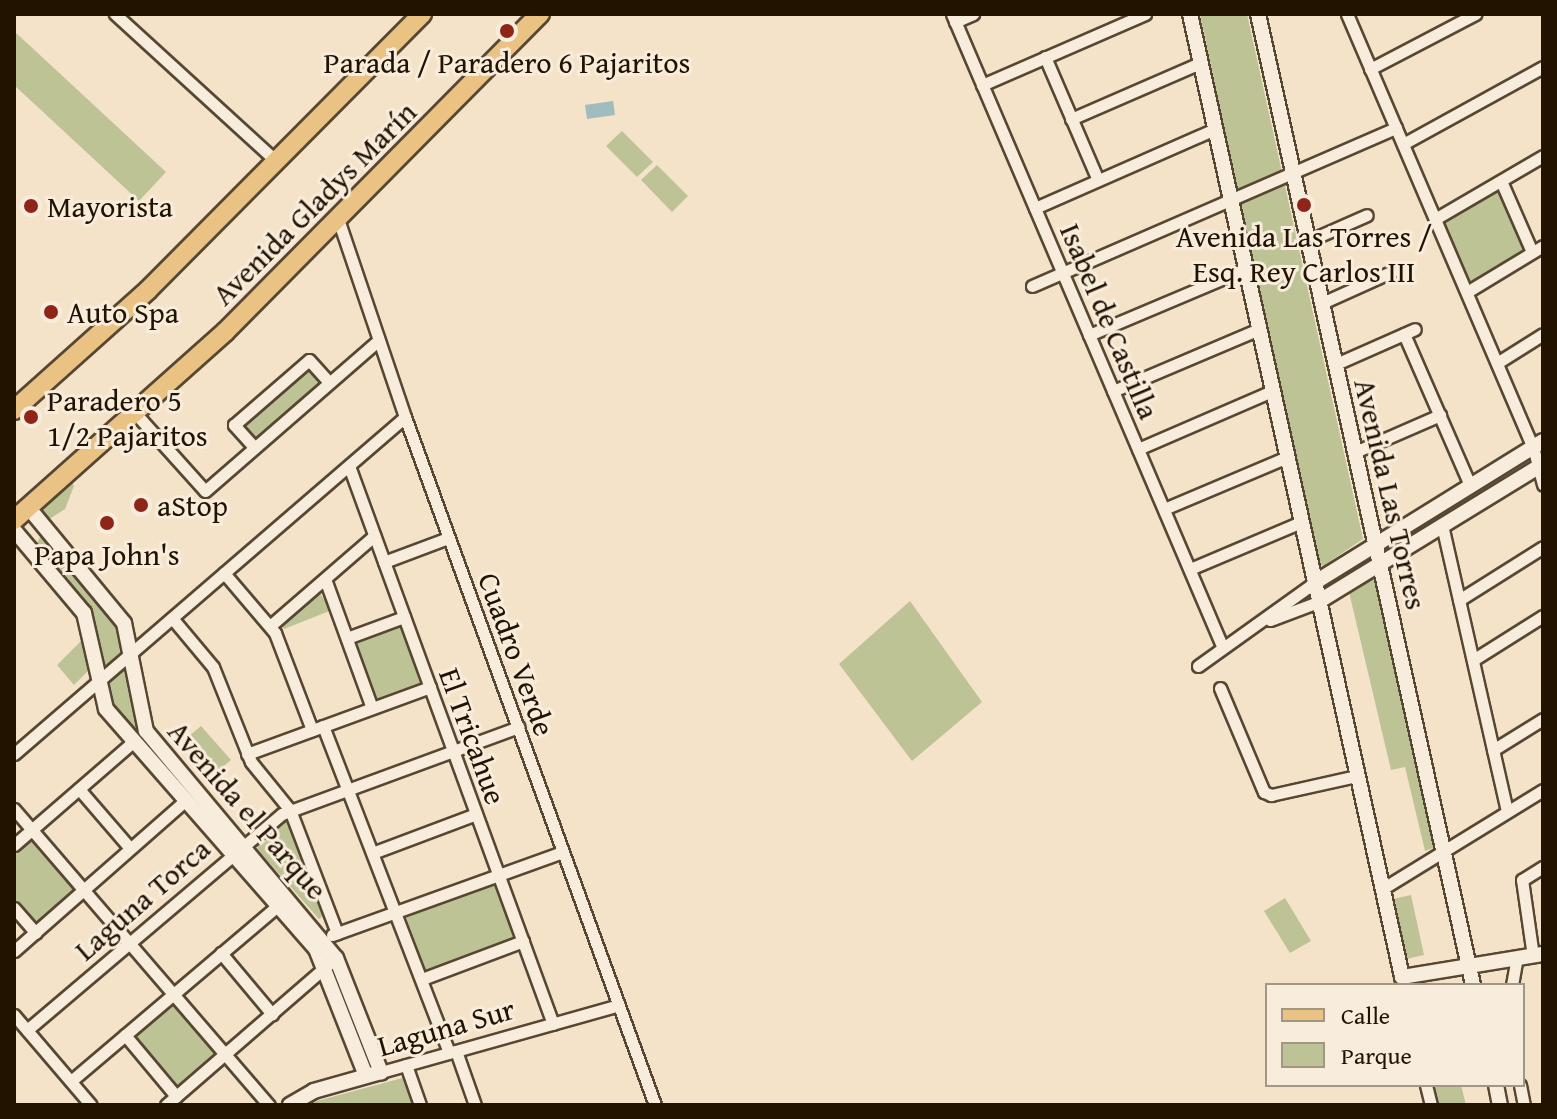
<!DOCTYPE html>
<meta charset="utf-8">
<style>
body{margin:0}
#map{position:relative;width:1557px;height:1119px;overflow:hidden;background:#f5e3c9;font-family:"Gentium Book Plus",serif}
div>[style]{position:absolute}
.green>*{inset:0;background:#bdc395}
.water>*{inset:0;background:#a0bcbf}
.roads{filter:drop-shadow(2px 0 #574732) drop-shadow(-2px 0 #574732) drop-shadow(0 2px #574732) drop-shadow(0 -2px #574732)}
.minor>*{height:11px;margin:-5.5px;padding:0 5.5px;transform-origin:5.5px;border-radius:5.5px;background:#f8eddc}
.tertiary>*{height:14px;margin:-7px;padding:0 7px;transform-origin:7px;border-radius:7px;background:#f8eddc}
.primary>*{height:18px;margin:-9px;padding:0 9px;transform-origin:9px;border-radius:9px;background:#eac284}
.dots>*{width:22px;height:22px;translate:-50% -50%;box-sizing:border-box;border:4px solid #f8eddc;border-radius:50%}
span{translate:-50% -50%;white-space:nowrap;text-align:center;line-height:1.15;-webkit-text-stroke:6px #f8eddc;paint-order:stroke}
.poi-label{font-size:30px;color:#221300}
.left{translate:0 -50%;text-align:left}
.street-label{font-size:30px;color:#221300}
.frame{position:absolute;inset:0;border:16px solid #221300;pointer-events:none}
.legend{position:absolute;left:1265px;top:983px;width:260px;height:104px;box-sizing:border-box;background:#f8eddc;border:2px solid #a29684;margin:0;padding:10px 14px;list-style:none;font-size:24px;color:#221300}
.legend li{display:flex;align-items:center;gap:16px;height:40px}
.legend b{width:40px;border:2px solid #a29684}
</style>
<div id="map">
<div class="green">
<div style="clip-path:polygon(1200px 14px,1247px 14px,1363px 539px,1323px 566px,1316px 562px)"></div>
<div style="clip-path:polygon(14px 31px,166px 172px,139px 201px,14px 85px)"></div>
<div style="clip-path:polygon(622px 131px,653px 162px,637px 177px,606px 146px)"></div>
<div style="clip-path:polygon(657px 165px,688px 196px,672px 212px,641px 180px)"></div>
<div style="clip-path:polygon(1500px 187px,1526px 249px,1471px 283px,1442px 220px)"></div>
<div style="clip-path:polygon(309px 366px,322px 381px,254px 440px,241px 425px)"></div>
<div style="clip-path:polygon(70px 478px,74px 486px,65px 509px,48px 520px,37px 508px)"></div>
<div style="clip-path:polygon(40px 537px,47px 537px,120px 627px,124px 649px,105px 666px,94px 618px,35px 547px)"></div>
<div style="clip-path:polygon(1375px 576px,1436px 847px,1425px 851px,1405px 767px,1391px 770px,1349px 592px)"></div>
<div style="clip-path:polygon(319px 592px,332px 610px,284px 629px,281px 624px)"></div>
<div style="clip-path:polygon(910px 601px,982px 702px,912px 761px,839px 664px)"></div>
<div style="clip-path:polygon(399px 624px,421px 685px,375px 701px,353px 640px)"></div>
<div style="clip-path:polygon(82px 640px,88px 671px,74px 685px,57px 665px)"></div>
<div style="clip-path:polygon(127px 664px,139px 729px,135px 733px,110px 700px,105px 682px)"></div>
<div style="clip-path:polygon(201px 726px,231px 760px,212px 776px,182px 742px)"></div>
<div style="clip-path:polygon(287px 820px,324px 915px,319px 919px,258px 850px,257px 843px)"></div>
<div style="clip-path:polygon(30px 839px,74px 890px,37px 924px,14px 900px,14px 852px)"></div>
<div style="clip-path:polygon(495px 881px,516px 937px,425px 970px,405px 914px)"></div>
<div style="clip-path:polygon(1411px 895px,1424px 955px,1406px 959px,1393px 899px)"></div>
<div style="clip-path:polygon(1285px 898px,1311px 941px,1290px 953px,1264px 911px)"></div>
<div style="clip-path:polygon(170px 1002px,219px 1057px,179px 1092px,130px 1037px)"></div>
<div style="clip-path:polygon(406px 1077px,415px 1105px,302px 1105px)"></div>
<div style="clip-path:polygon(1434px 1085px,1461px 1085px,1466px 1105px,1438px 1105px)"></div>
</div>
<div class="water">
<div style="clip-path:polygon(613px 101px,615px 115px,587px 119px,585px 105px)"></div>
</div>
<div class="roads">
<div class="minor">
<div style="left:115px;top:14px;width:219px;rotate:42.4deg"></div>
<div style="left:952px;top:14px;width:689px;rotate:66.86deg"></div>
<div style="left:1347px;top:14px;width:471px;rotate:66.8deg"></div>
<div style="left:1533px;top:447px;width:39px;rotate:75deg"></div>
<div style="left:955px;top:22px;width:20px;rotate:-24deg"></div>
<div style="left:1045px;top:57px;width:134px;rotate:66.7deg"></div>
<div style="left:1370px;top:69px;width:119px;rotate:-27.6deg"></div>
<div style="left:982px;top:85px;width:178px;rotate:-23.5deg"></div>
<div style="left:1071px;top:119px;width:141px;rotate:-23.5deg"></div>
<div style="left:1403px;top:144px;width:160px;rotate:-28.8deg"></div>
<div style="left:1501px;top:181px;width:77px;rotate:66.4deg"></div>
<div style="left:1035px;top:208px;width:197px;rotate:-23.7deg"></div>
<div style="left:338px;top:219px;width:209px;rotate:71.3deg"></div>
<div style="left:405px;top:417px;width:732px;rotate:70.03deg"></div>
<div style="left:1435px;top:219px;width:125px;rotate:-30.3deg"></div>
<div style="left:1308px;top:241px;width:64px;rotate:-23.8deg"></div>
<div style="left:1032px;top:286px;width:397px;rotate:-23.5deg"></div>
<div style="left:1467px;top:292px;width:89px;rotate:-31.2deg"></div>
<div style="left:1322px;top:303px;width:78px;rotate:-24.3deg"></div>
<div style="left:1404px;top:334px;width:165px;rotate:66.4deg"></div>
<div style="left:1089px;top:335px;width:169px;rotate:-22.9deg"></div>
<div style="left:1497px;top:363px;width:54px;rotate:-32.2deg"></div>
<div style="left:1336px;top:364px;width:86px;rotate:-23.9deg"></div>
<div style="left:1113px;top:391px;width:159px;rotate:-23deg"></div>
<div style="left:136px;top:414px;width:103px;rotate:48.1deg"></div>
<div style="left:205px;top:491px;width:230px;rotate:-41deg"></div>
<div style="left:254px;top:447px;width:30px;rotate:-132deg"></div>
<div style="left:234px;top:425px;width:99px;rotate:-40.9deg"></div>
<div style="left:309px;top:360px;width:30px;rotate:48deg"></div>
<div style="left:1138px;top:449px;width:146px;rotate:-23.4deg"></div>
<div style="left:1355px;top:452px;width:93px;rotate:-23.5deg"></div>
<div style="left:349px;top:466px;width:594px;rotate:69.92deg"></div>
<div style="left:1164px;top:509px;width:134px;rotate:-22.9deg"></div>
<div style="left:1442px;top:525px;width:294px;rotate:77.2deg"></div>
<div style="left:384px;top:562px;width:68px;rotate:-20.6deg"></div>
<div style="left:1190px;top:569px;width:121px;rotate:-22.9deg"></div>
<div style="left:224px;top:573px;width:79px;rotate:49.6deg"></div>
<div style="left:275px;top:633px;width:104px;rotate:69.1deg"></div>
<div style="left:325px;top:579px;width:137px;rotate:70deg"></div>
<div style="left:1459px;top:600px;width:99px;rotate:-32.2deg"></div>
<div style="left:172px;top:618px;width:64px;rotate:50.1deg"></div>
<div style="left:213px;top:667px;width:102px;rotate:68.2deg"></div>
<div style="left:251px;top:762px;width:62px;rotate:50.9deg"></div>
<div style="left:290px;top:810px;width:132px;rotate:69.1deg"></div>
<div style="left:1270px;top:620px;width:51px;rotate:-20.6deg"></div>
<div style="left:270px;top:626px;width:138px;rotate:-40.9deg"></div>
<div style="left:347px;top:638px;width:61px;rotate:-20.2deg"></div>
<div style="left:1473px;top:660px;width:83px;rotate:-32.2deg"></div>
<div style="left:1198px;top:666px;width:143px;rotate:-35.6deg"></div>
<div style="left:1220px;top:688px;width:113px;rotate:67.1deg"></div>
<div style="left:1264px;top:792px;width:8px;rotate:23deg"></div>
<div style="left:1271px;top:795px;width:88px;rotate:-12.5deg"></div>
<div style="left:323px;top:726px;width:350px;rotate:68.9deg"></div>
<div style="left:1493px;top:750px;width:59px;rotate:-31.8deg"></div>
<div style="left:14px;top:754px;width:516px;rotate:-40.76deg"></div>
<div style="left:247px;top:754px;width:195px;rotate:-20.1deg"></div>
<div style="left:79px;top:789px;width:78px;rotate:49.2deg"></div>
<div style="left:14px;top:809px;width:391px;rotate:49.3deg"></div>
<div style="left:14px;top:845px;width:159px;rotate:-40.9deg"></div>
<div style="left:375px;top:852px;width:108px;rotate:-20.6deg"></div>
<div style="left:1382px;top:889px;width:189px;rotate:-31.6deg"></div>
<div style="left:14px;top:908px;width:33px;rotate:49deg"></div>
<div style="left:332px;top:935px;width:245px;rotate:-19.8deg"></div>
<div style="left:14px;top:951px;width:227px;rotate:-41.3deg"></div>
<div style="left:221px;top:953px;width:80px;rotate:50.1deg"></div>
<div style="left:1533px;top:956px;width:77px;rotate:-98.2deg"></div>
<div style="left:1522px;top:880px;width:25px;rotate:-32deg"></div>
<div style="left:422px;top:979px;width:108px;rotate:-20.6deg"></div>
<div style="left:1512px;top:985px;width:27px;rotate:-80deg"></div>
<div style="left:14px;top:1015px;width:118px;rotate:49.5deg"></div>
<div style="left:27px;top:1030px;width:334px;rotate:-40.3deg"></div>
<div style="left:282px;top:814px;width:252px;rotate:-20.2deg"></div>
<div style="left:125px;top:1035px;width:80px;rotate:50.1deg"></div>
<div style="left:456px;top:1051px;width:57px;rotate:70.6deg"></div>
<div style="left:406px;top:1065px;width:42px;rotate:70.7deg"></div>
<div style="left:381px;top:1072px;width:247px;rotate:-15.7deg"></div>
<div style="left:71px;top:1081px;width:269px;rotate:-40.3deg"></div>
<div style="left:1426px;top:1085px;width:21px;rotate:76deg"></div>
<div style="left:1520px;top:1085px;width:20px;rotate:79deg"></div>
<div style="left:166px;top:1105px;width:225px;rotate:-40.9deg"></div>
</div>
<div class="tertiary">
<div style="left:1190px;top:14px;width:986px;rotate:77.58deg"></div>
<div style="left:1402px;top:977px;width:143px;rotate:-9.3deg"></div>
<div style="left:1258px;top:14px;width:995px;rotate:77.51deg"></div>
<div style="left:28px;top:507px;width:151px;rotate:50.4deg"></div>
<div style="left:124px;top:623px;width:110px;rotate:78.5deg"></div>
<div style="left:146px;top:731px;width:296px;rotate:50.1deg"></div>
<div style="left:336px;top:958px;width:123px;rotate:68.5deg"></div>
<div style="left:381px;top:1072px;width:70px;rotate:164.2deg"></div>
<div style="left:314px;top:1091px;width:28px;rotate:150deg"></div>
<div style="left:14px;top:530px;width:109px;rotate:49.9deg"></div>
<div style="left:84px;top:613px;width:98px;rotate:77.1deg"></div>
<div style="left:106px;top:709px;width:319px;rotate:48.8deg"></div>
<div style="left:316px;top:949px;width:136px;rotate:68.5deg"></div>
<div style="left:1314px;top:583px;width:269px;rotate:-31.8deg"></div>
<div style="left:1318px;top:602px;width:264px;rotate:-31.5deg"></div>
<div style="left:1496px;top:1085px;width:20px;rotate:79deg"></div>
</div>
<div class="primary">
<div style="left:14px;top:410px;width:180px;rotate:-41.8deg"></div>
<div style="left:148px;top:290px;width:389px;rotate:-45.2deg"></div>
<div style="left:14px;top:520px;width:283px;rotate:-41.7deg"></div>
<div style="left:225px;top:332px;width:448px;rotate:-45.3deg"></div>
</div>
</div>
<div class="dots">
<div style="left:507px;top:31px;background:#8f2418"></div>
<div style="left:1304px;top:205px;background:#8f2418"></div>
<div style="left:31px;top:206px;background:#8f2418"></div>
<div style="left:51px;top:312px;background:#8f2418"></div>
<div style="left:31px;top:417px;background:#8f2418"></div>
<div style="left:141px;top:505px;background:#8f2418"></div>
<div style="left:107px;top:523px;background:#8f2418"></div>
</div>
<div class="poi-label">
<span style="left:507px;top:62px">Parada / Paradero 6 Pajaritos</span>
<span class="left" style="left:47px;top:206px">Mayorista</span>
<span style="left:1304px;top:253px">Avenida Las Torres /<br>Esq. Rey Carlos III</span>
<span class="left" style="left:67px;top:312px">Auto Spa</span>
<span class="left" style="left:47px;top:417px">Paradero 5<br>1/2 Pajaritos</span>
<span class="left" style="left:157px;top:505px">aStop</span>
<span style="left:107px;top:554px">Papa John's</span>
</div>
<div class="street-label">
<span style="left:314px;top:203px;rotate:-45deg">Avenida Gladys Marín</span>
<span style="left:1110px;top:321px;rotate:67deg">Isabel de Castilla</span>
<span style="left:1391px;top:494px;rotate:77deg">Avenida Las Torres</span>
<span style="left:517px;top:654px;rotate:70deg">Cuadro Verde</span>
<span style="left:473px;top:736px;rotate:70deg">El Tricahue</span>
<span style="left:248px;top:810px;rotate:49deg">Avenida el Parque</span>
<span style="left:142px;top:899px;rotate:-41deg">Laguna Torca</span>
<span style="left:446px;top:1027px;rotate:-16deg">Laguna Sur</span>
</div>
<div class="frame"></div>
<ul class="legend">
<li><b style="height:10px;background:#eac284"></b>Calle</li>
<li><b style="height:22px;background:#bdc395"></b>Parque</li>
</ul>
</div>
